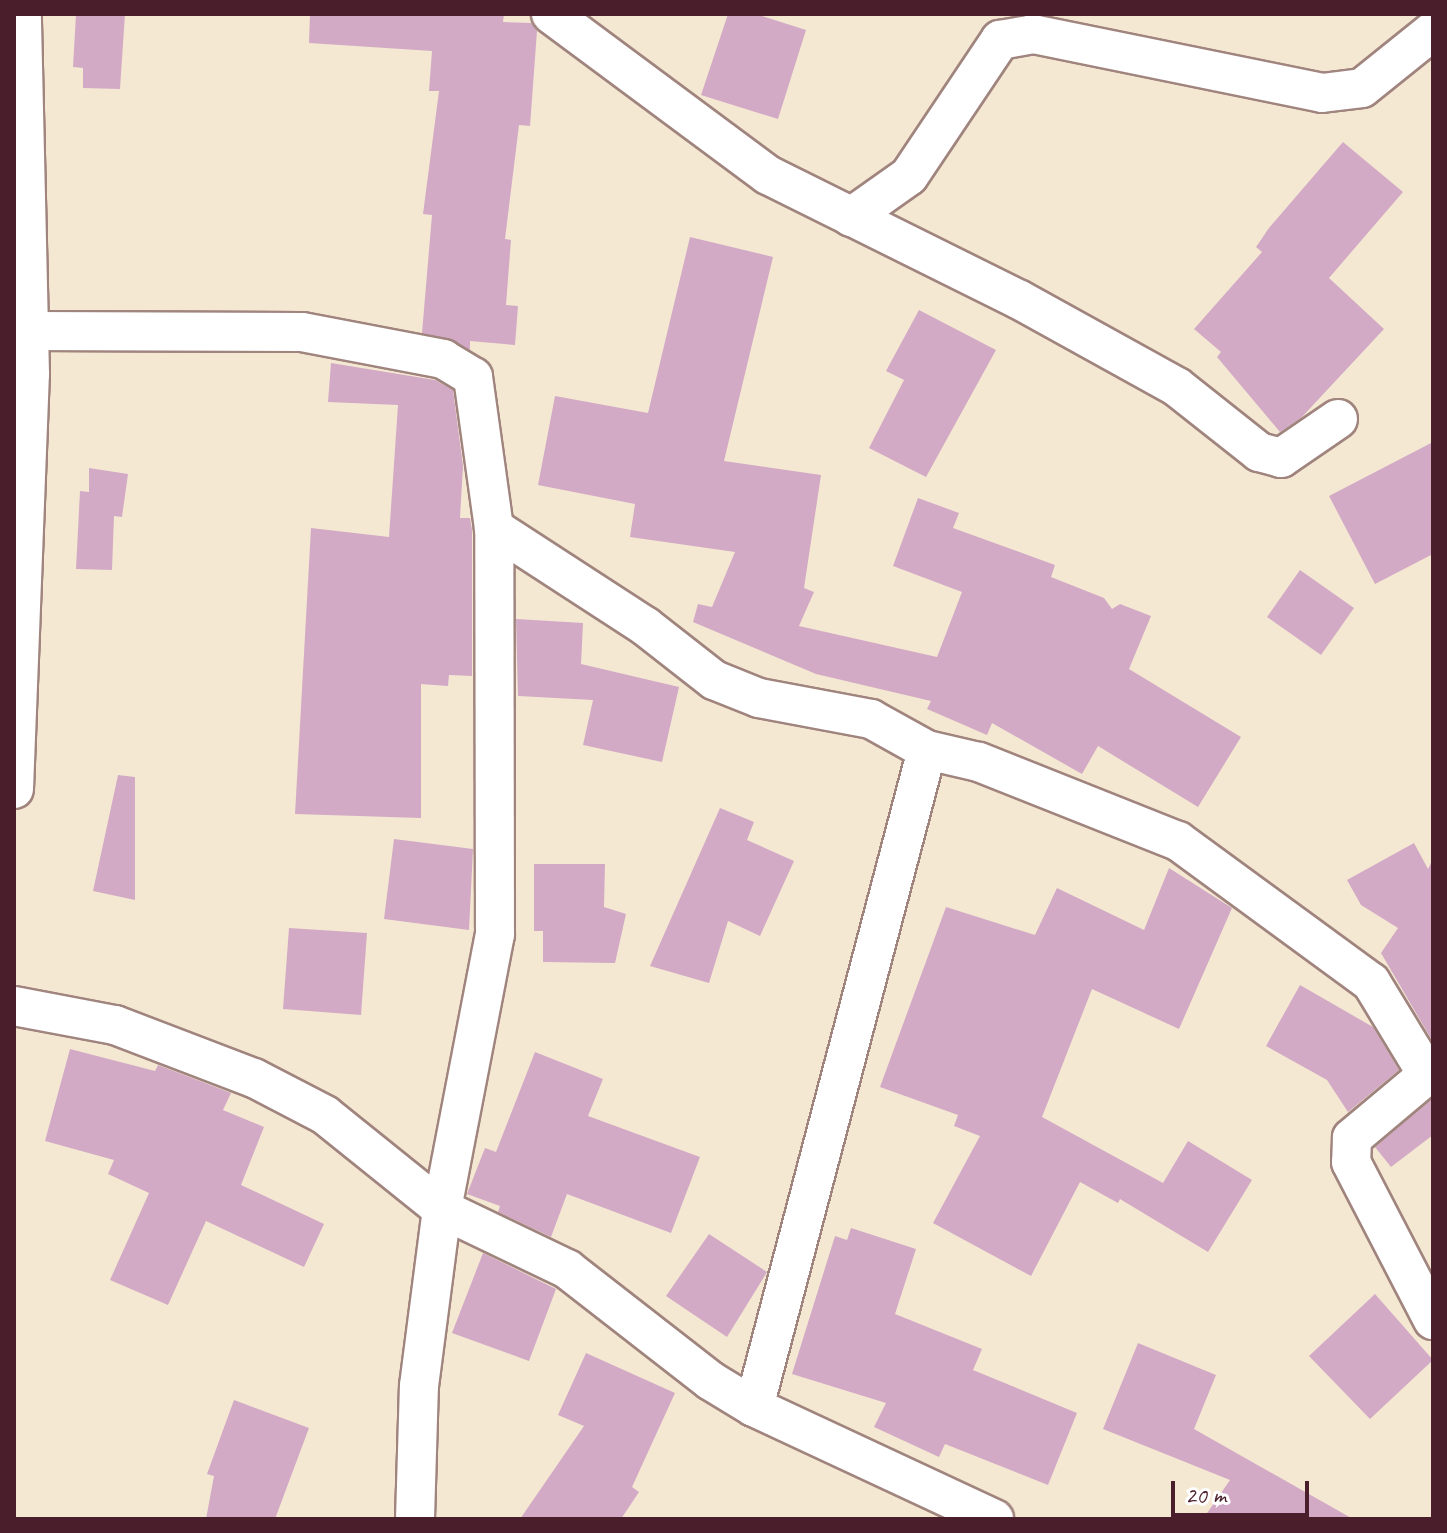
<!DOCTYPE html>
<style>
body{margin:0}
#map{position:relative;width:1447px;height:1533px;overflow:hidden;background:#f5e8d2;font-family:Caveat,sans-serif}
div>[style]{position:absolute}
.building>*{inset:0;background:#d2aac6}
.roads{filter:drop-shadow(2px 0 #a0847e) drop-shadow(-2px 0 #a0847e) drop-shadow(0 2px #a0847e) drop-shadow(0 -2px #a0847e)}
.minor>*{height:38px;margin:-19px;padding:0 19px;transform-origin:19px;border-radius:19px;background:#fff}
span{translate:-50% -50%;white-space:nowrap;text-align:center;line-height:1.15;-webkit-text-stroke:7px #fff;paint-order:stroke}
.frame{position:absolute;inset:0;border:16px solid #4a1f2b;pointer-events:none}
.scale{position:absolute;left:1171px;top:1481px;width:138px;height:36px;box-sizing:border-box;border:4px solid #4a1f2b;border-top:0;padding-left:10px;font-size:24px;line-height:28px;white-space:nowrap;color:#4a1f2b;-webkit-text-stroke:6px #fff;paint-order:stroke}
</style>
<div id="map">
<div class="building">
<div style="clip-path:polygon(76px 14px,125px 14px,120px 89px,83px 88px,83px 68px,73px 67px)"></div>
<div style="clip-path:polygon(310px 14px,504px 14px,503px 22px,531px 23px,537px 31px,530px 126px,519px 125px,505px 239px,511px 240px,506px 305px,518px 306px,515px 345px,470px 341px,470px 350px,422px 333px,432px 215px,423px 214px,439px 91px,429px 91px,432px 51px,309px 43px)"></div>
<div style="clip-path:polygon(728px 14px,756px 14px,806px 30px,778px 119px,701px 95px)"></div>
<div style="clip-path:polygon(1343px 142px,1403px 192px,1329px 278px,1384px 329px,1301px 418px,1280px 432px,1217px 357px,1221px 352px,1194px 329px,1262px 252px,1256px 247px,1269px 228px)"></div>
<div style="clip-path:polygon(690px 237px,773px 257px,724px 461px,821px 475px,804px 588px,814px 592px,799px 626px,937px 657px,962px 592px,893px 566px,918px 498px,959px 513px,953px 528px,1055px 565px,1051px 577px,1104px 598px,1112px 609px,1120px 604px,1151px 616px,1129px 669px,1241px 737px,1198px 807px,1098px 746px,1082px 774px,992px 723px,987px 735px,927px 709px,931px 701px,816px 674px,693px 622px,698px 604px,712px 607px,735px 552px,630px 537px,635px 504px,538px 485px,555px 396px,648px 413px)"></div>
<div style="clip-path:polygon(919px 310px,996px 350px,926px 477px,869px 448px,904px 380px,886px 371px)"></div>
<div style="clip-path:polygon(331px 363px,435px 380px,453px 390px,463px 466px,460px 518px,470px 518px,472px 530px,472px 676px,449px 675px,448px 686px,421px 684px,421px 818px,295px 814px,311px 528px,389px 537px,398px 405px,328px 402px)"></div>
<div style="clip-path:polygon(1433px 442px,1433px 554px,1375px 584px,1329px 496px)"></div>
<div style="clip-path:polygon(89px 468px,128px 474px,122px 517px,114px 516px,112px 570px,76px 569px,80px 491px,89px 492px)"></div>
<div style="clip-path:polygon(1300px 570px,1354px 608px,1321px 655px,1267px 617px)"></div>
<div style="clip-path:polygon(516px 619px,583px 623px,581px 664px,679px 687px,662px 762px,583px 745px,593px 700px,518px 696px)"></div>
<div style="clip-path:polygon(118px 775px,135px 777px,135px 900px,93px 891px)"></div>
<div style="clip-path:polygon(720px 808px,754px 822px,747px 840px,794px 861px,760px 936px,728px 921px,709px 983px,650px 966px)"></div>
<div style="clip-path:polygon(394px 839px,473px 849px,469px 930px,384px 919px)"></div>
<div style="clip-path:polygon(1414px 843px,1428px 869px,1433px 859px,1433px 1042px,1381px 953px,1398px 928px,1361px 905px,1347px 880px)"></div>
<div style="clip-path:polygon(534px 864px,605px 864px,604px 907px,626px 914px,615px 963px,543px 962px,543px 931px,534px 931px)"></div>
<div style="clip-path:polygon(1169px 868px,1232px 908px,1179px 1029px,1092px 989px,1042px 1117px,1163px 1183px,1188px 1141px,1252px 1180px,1208px 1252px,1120px 1199px,1118px 1203px,1080px 1182px,1031px 1276px,933px 1223px,980px 1136px,954px 1126px,958px 1115px,880px 1087px,946px 907px,1035px 935px,1057px 888px,1144px 930px)"></div>
<div style="clip-path:polygon(289px 928px,367px 933px,361px 1015px,283px 1009px)"></div>
<div style="clip-path:polygon(1300px 985px,1373px 1027px,1399px 1070px,1348px 1112px,1327px 1080px,1266px 1046px)"></div>
<div style="clip-path:polygon(70px 1049px,155px 1071px,158px 1065px,231px 1093px,223px 1110px,264px 1127px,241px 1185px,324px 1224px,304px 1267px,206px 1221px,168px 1305px,110px 1280px,149px 1193px,108px 1174px,114px 1160px,45px 1141px)"></div>
<div style="clip-path:polygon(535px 1052px,603px 1079px,588px 1116px,700px 1157px,671px 1233px,567px 1194px,551px 1237px,498px 1212px,500px 1206px,467px 1194px,485px 1148px,496px 1152px)"></div>
<div style="clip-path:polygon(1432px 1099px,1433px 1135px,1391px 1167px,1375px 1147px)"></div>
<div style="clip-path:polygon(851px 1228px,916px 1249px,895px 1314px,982px 1349px,973px 1370px,1077px 1413px,1048px 1485px,945px 1444px,939px 1457px,874px 1427px,886px 1403px,792px 1374px,835px 1236px,847px 1240px)"></div>
<div style="clip-path:polygon(709px 1234px,767px 1272px,727px 1337px,666px 1296px)"></div>
<div style="clip-path:polygon(483px 1253px,556px 1289px,529px 1361px,452px 1333px)"></div>
<div style="clip-path:polygon(1375px 1294px,1433px 1360px,1370px 1419px,1309px 1356px)"></div>
<div style="clip-path:polygon(1138px 1343px,1216px 1375px,1194px 1429px,1353px 1519px,1203px 1519px,1230px 1480px,1103px 1429px)"></div>
<div style="clip-path:polygon(586px 1353px,675px 1393px,632px 1487px,639px 1492px,621px 1519px,520px 1519px,584px 1426px,558px 1415px)"></div>
<div style="clip-path:polygon(234px 1400px,309px 1428px,275px 1519px,206px 1519px,214px 1476px,207px 1474px)"></div>
</div>
<div class="roads">
<div class="minor">
<div style="left:551px;top:14px;width:270px;rotate:36.6deg"></div>
<div style="left:768px;top:175px;width:281px;rotate:26.4deg"></div>
<div style="left:1020px;top:300px;width:179px;rotate:29deg"></div>
<div style="left:1177px;top:387px;width:105px;rotate:38.4deg"></div>
<div style="left:1259px;top:452px;width:23px;rotate:15deg"></div>
<div style="left:1281px;top:458px;width:69px;rotate:-34.4deg"></div>
<div style="left:851px;top:217px;width:71px;rotate:-35.3deg"></div>
<div style="left:909px;top:176px;width:164px;rotate:-56.2deg"></div>
<div style="left:1000px;top:40px;width:34px;rotate:-10deg"></div>
<div style="left:1033px;top:34px;width:295px;rotate:11.5deg"></div>
<div style="left:1322px;top:93px;width:40px;rotate:-7.1deg"></div>
<div style="left:1362px;top:88px;width:91px;rotate:-38.8deg"></div>
<div style="left:29px;top:331px;width:273px;rotate:0.2deg"></div>
<div style="left:302px;top:332px;width:144px;rotate:10.8deg"></div>
<div style="left:443px;top:359px;width:35px;rotate:31deg"></div>
<div style="left:473px;top:377px;width:152px;rotate:82.1deg"></div>
<div style="left:494px;top:528px;width:180px;rotate:33deg"></div>
<div style="left:645px;top:626px;width:88px;rotate:38deg"></div>
<div style="left:714px;top:680px;width:48px;rotate:21.8deg"></div>
<div style="left:759px;top:698px;width:114px;rotate:10.6deg"></div>
<div style="left:871px;top:719px;width:64px;rotate:29deg"></div>
<div style="left:927px;top:750px;width:53px;rotate:13deg"></div>
<div style="left:979px;top:762px;width:214px;rotate:21.7deg"></div>
<div style="left:1178px;top:841px;width:239px;rotate:36.2deg"></div>
<div style="left:1371px;top:982px;width:108px;rotate:58.7deg"></div>
<div style="left:14px;top:789px;width:415px;rotate:-87.8deg"></div>
<div style="left:30px;top:374px;width:360px;rotate:-91.3deg"></div>
<div style="left:14px;top:1006px;width:103px;rotate:10.7deg"></div>
<div style="left:115px;top:1025px;width:149px;rotate:20.9deg"></div>
<div style="left:254px;top:1078px;width:80px;rotate:27.5deg"></div>
<div style="left:325px;top:1115px;width:150px;rotate:38.8deg"></div>
<div style="left:442px;top:1209px;width:139px;rotate:25.6deg"></div>
<div style="left:567px;top:1269px;width:182px;rotate:37.9deg"></div>
<div style="left:711px;top:1381px;width:50px;rotate:31.2deg"></div>
<div style="left:754px;top:1407px;width:265px;rotate:25deg"></div>
<div style="left:1433px;top:1070px;width:106px;rotate:140deg"></div>
<div style="left:1352px;top:1138px;width:24px;rotate:92deg"></div>
<div style="left:1351px;top:1162px;width:178px;rotate:62.6deg"></div>
<div style="left:754px;top:1407px;width:679px;rotate:-75.25deg"></div>
<div style="left:415px;top:1519px;width:133px;rotate:-88.3deg"></div>
<div style="left:419px;top:1386px;width:178px;rotate:-82.6deg"></div>
<div style="left:442px;top:1209px;width:279px;rotate:-79.1deg"></div>
<div style="left:495px;top:935px;width:407px;rotate:-90.1deg"></div>
</div>
</div>
<div class="frame"></div>
<div class="scale">20 m</div>
</div>
